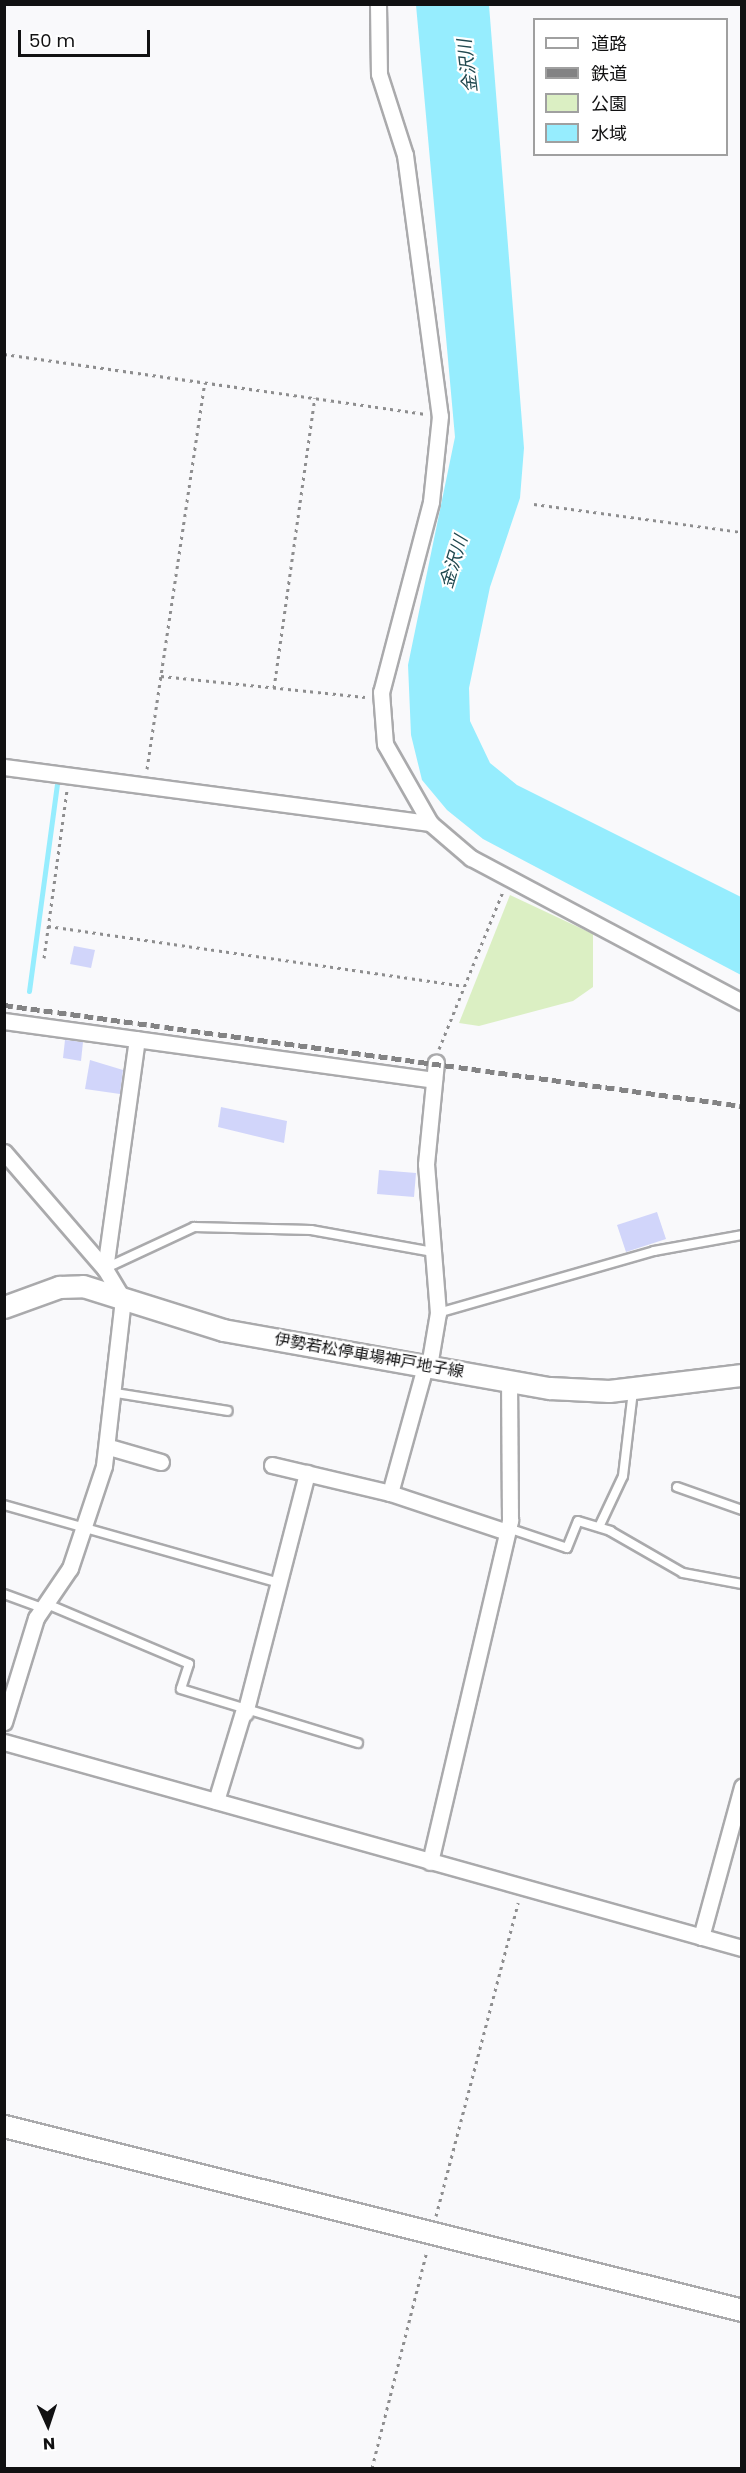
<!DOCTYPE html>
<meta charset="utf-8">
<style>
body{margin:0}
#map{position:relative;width:746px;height:2473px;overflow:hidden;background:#f9f9fb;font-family:Poppins,"Noto Sans JP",sans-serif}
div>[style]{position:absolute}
.green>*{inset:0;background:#dbefc3}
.water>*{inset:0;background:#96edfe}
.stream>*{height:5px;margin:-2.5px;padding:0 2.5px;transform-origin:2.5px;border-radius:2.5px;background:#96edfe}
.building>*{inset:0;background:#d1d5fa}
.path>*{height:3px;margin-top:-1.5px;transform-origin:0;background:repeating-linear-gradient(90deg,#8e8e8f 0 3px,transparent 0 7.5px)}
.roads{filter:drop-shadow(2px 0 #aaaaac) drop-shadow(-2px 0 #aaaaac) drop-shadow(0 2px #aaaaac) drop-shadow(0 -2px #aaaaac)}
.lane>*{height:8px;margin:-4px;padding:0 4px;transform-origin:4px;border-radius:4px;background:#fff}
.street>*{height:15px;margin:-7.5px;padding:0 7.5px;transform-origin:7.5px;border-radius:7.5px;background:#fff}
.secondary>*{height:21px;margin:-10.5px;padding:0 10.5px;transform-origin:10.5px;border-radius:10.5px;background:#fff}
.rail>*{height:4.5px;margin-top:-2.25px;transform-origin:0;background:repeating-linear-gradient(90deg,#838384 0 9px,transparent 0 13.5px)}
span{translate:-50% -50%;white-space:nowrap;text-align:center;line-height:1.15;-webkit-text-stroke:4.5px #fff;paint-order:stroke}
.street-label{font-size:16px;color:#111112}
.water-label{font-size:18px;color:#214950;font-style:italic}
.frame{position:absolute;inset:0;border:6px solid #111112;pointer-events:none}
.legend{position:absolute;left:533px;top:18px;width:195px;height:138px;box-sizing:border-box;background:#fff;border:2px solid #a0a0a0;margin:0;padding:8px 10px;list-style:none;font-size:18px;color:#111112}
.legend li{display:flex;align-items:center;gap:12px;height:30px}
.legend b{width:30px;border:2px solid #a0a0a0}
.north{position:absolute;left:18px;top:2395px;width:60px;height:60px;-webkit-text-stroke:4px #fff;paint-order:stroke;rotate:177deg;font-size:16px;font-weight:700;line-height:24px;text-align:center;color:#111112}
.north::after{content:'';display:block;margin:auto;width:21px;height:27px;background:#111112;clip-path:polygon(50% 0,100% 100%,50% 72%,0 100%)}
.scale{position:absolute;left:18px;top:30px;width:132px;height:27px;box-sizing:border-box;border:3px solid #111112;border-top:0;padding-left:8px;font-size:18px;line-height:21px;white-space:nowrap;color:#111112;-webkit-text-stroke:4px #fff;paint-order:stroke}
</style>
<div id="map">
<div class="green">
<div style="clip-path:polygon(510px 895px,593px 934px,593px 987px,573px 1001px,479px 1026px,459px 1023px)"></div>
</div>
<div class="water">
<div style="clip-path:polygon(416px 5px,489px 5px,524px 448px,520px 498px,490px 587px,469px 688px,470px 721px,490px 763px,517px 785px,741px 897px,741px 975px,483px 839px,447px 810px,422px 780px,411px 735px,408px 665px,455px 437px)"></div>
</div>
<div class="stream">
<div style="left:29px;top:991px;width:210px;rotate:-82.3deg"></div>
</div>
<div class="building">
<div style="clip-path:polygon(74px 946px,95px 950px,91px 968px,70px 964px)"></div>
<div style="clip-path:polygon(65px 1040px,83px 1042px,81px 1061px,63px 1058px)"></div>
<div style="clip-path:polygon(90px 1060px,123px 1070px,120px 1094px,85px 1089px)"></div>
<div style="clip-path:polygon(221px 1107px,287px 1121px,284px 1143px,218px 1127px)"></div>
<div style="clip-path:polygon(379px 1170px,416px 1173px,414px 1197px,377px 1194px)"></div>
<div style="clip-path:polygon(657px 1212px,666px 1239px,626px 1252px,617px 1225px)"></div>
</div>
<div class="path">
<div style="left:4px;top:354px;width:424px;rotate:8.1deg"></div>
<div style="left:534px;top:504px;width:210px;rotate:7.7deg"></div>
<div style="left:161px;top:676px;width:205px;rotate:5.9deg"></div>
<div style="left:274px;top:688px;width:293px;rotate:-82deg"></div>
<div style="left:147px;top:769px;width:390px;rotate:-81.5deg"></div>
<div style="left:48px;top:926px;width:419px;rotate:8.2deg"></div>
<div style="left:44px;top:958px;width:169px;rotate:-82.2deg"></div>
<div style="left:439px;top:1049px;width:170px;rotate:-67.9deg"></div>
<div style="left:436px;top:2216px;width:324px;rotate:-75.3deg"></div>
<div style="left:372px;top:2468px;width:224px;rotate:-75.8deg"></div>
</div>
<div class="roads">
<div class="lane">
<div style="left:106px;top:1268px;width:97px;rotate:-25deg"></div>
<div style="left:194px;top:1227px;width:117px;rotate:1.5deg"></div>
<div style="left:311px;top:1230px;width:124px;rotate:10.2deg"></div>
<div style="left:438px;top:1313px;width:225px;rotate:-16deg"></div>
<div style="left:654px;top:1251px;width:89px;rotate:-10.3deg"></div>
<div style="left:116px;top:1393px;width:113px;rotate:9.1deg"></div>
<div style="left:677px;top:1487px;width:69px;rotate:19.5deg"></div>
<div style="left:4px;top:1505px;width:284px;rotate:15.8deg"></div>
<div style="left:599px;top:1527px;width:56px;rotate:-64.8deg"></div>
<div style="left:623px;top:1476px;width:86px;rotate:-83.3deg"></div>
<div style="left:508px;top:1528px;width:62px;rotate:18.7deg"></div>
<div style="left:567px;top:1548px;width:29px;rotate:-68deg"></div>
<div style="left:578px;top:1521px;width:34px;rotate:17deg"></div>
<div style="left:610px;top:1531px;width:84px;rotate:29.9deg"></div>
<div style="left:683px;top:1573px;width:60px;rotate:10.6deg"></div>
<div style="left:4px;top:1594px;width:40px;rotate:20.2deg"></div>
<div style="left:47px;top:1604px;width:154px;rotate:22.9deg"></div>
<div style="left:189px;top:1664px;width:26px;rotate:108deg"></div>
<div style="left:181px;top:1689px;width:185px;rotate:17deg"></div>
</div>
<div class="street">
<div style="left:378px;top:4px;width:70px;rotate:89.2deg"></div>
<div style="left:379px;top:74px;width:85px;rotate:72.2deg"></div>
<div style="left:405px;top:155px;width:263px;rotate:82.4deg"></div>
<div style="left:440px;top:416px;width:86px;rotate:96deg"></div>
<div style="left:431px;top:502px;width:196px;rotate:104.7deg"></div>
<div style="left:381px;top:692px;width:52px;rotate:85.6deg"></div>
<div style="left:385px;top:744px;width:91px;rotate:60.3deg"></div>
<div style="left:430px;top:823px;width:54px;rotate:40.5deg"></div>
<div style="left:471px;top:858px;width:307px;rotate:28deg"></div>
<div style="left:4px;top:767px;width:430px;rotate:7.5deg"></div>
<div style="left:4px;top:1021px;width:434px;rotate:7.8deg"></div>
<div style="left:4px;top:1152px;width:155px;rotate:49.2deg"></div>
<div style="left:105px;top:1269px;width:35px;rotate:59deg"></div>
<div style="left:123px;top:1299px;width:168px;rotate:96.5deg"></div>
<div style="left:104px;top:1466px;width:108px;rotate:108.4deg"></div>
<div style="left:70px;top:1568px;width:60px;rotate:124.2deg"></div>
<div style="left:36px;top:1618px;width:109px;rotate:107.1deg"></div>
<div style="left:105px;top:1269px;width:232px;rotate:-82.1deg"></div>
<div style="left:429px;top:1366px;width:54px;rotate:-80.4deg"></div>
<div style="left:438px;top:1313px;width:149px;rotate:-94.6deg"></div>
<div style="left:426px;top:1164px;width:102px;rotate:-84.4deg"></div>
<div style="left:109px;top:1447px;width:54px;rotate:16.1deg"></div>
<div style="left:272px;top:1465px;width:121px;rotate:13.3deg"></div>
<div style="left:390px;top:1493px;width:123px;rotate:18.4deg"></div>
<div style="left:390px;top:1493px;width:131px;rotate:-74.5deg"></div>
<div style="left:245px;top:1713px;width:248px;rotate:-75.5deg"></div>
<div style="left:4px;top:1742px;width:766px;rotate:15.6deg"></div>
<div style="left:216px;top:1801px;width:93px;rotate:-73.1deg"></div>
<div style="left:430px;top:1862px;width:351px;rotate:-76.8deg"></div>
<div style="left:510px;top:1520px;width:138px;rotate:-90.4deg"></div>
<div style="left:701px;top:1937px;width:156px;rotate:-74.7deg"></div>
</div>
<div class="secondary">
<div style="left:4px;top:1307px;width:59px;rotate:-20deg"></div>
<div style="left:59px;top:1287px;width:24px;rotate:-2deg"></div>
<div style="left:83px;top:1286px;width:147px;rotate:17.4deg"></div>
<div style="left:223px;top:1330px;width:332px;rotate:10.1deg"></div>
<div style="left:550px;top:1388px;width:59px;rotate:2.9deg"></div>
<div style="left:609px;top:1391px;width:134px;rotate:-6.9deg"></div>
<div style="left:4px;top:2126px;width:761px;rotate:14deg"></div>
</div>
</div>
<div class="rail">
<div style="left:4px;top:1005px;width:745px;rotate:7.79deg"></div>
</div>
<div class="street-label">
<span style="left:369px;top:1356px;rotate:10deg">伊勢若松停車場神戸地子線</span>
</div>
<div class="water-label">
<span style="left:468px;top:66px;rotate:-97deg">金沢川</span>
<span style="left:454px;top:562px;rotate:-73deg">金沢川</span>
</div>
<div class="frame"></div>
<ul class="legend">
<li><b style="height:8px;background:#fff"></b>道路</li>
<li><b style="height:8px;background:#838384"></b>鉄道</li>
<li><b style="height:16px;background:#dbefc3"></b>公園</li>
<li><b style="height:16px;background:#96edfe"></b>水域</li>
</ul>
<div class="north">N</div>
<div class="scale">50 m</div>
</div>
